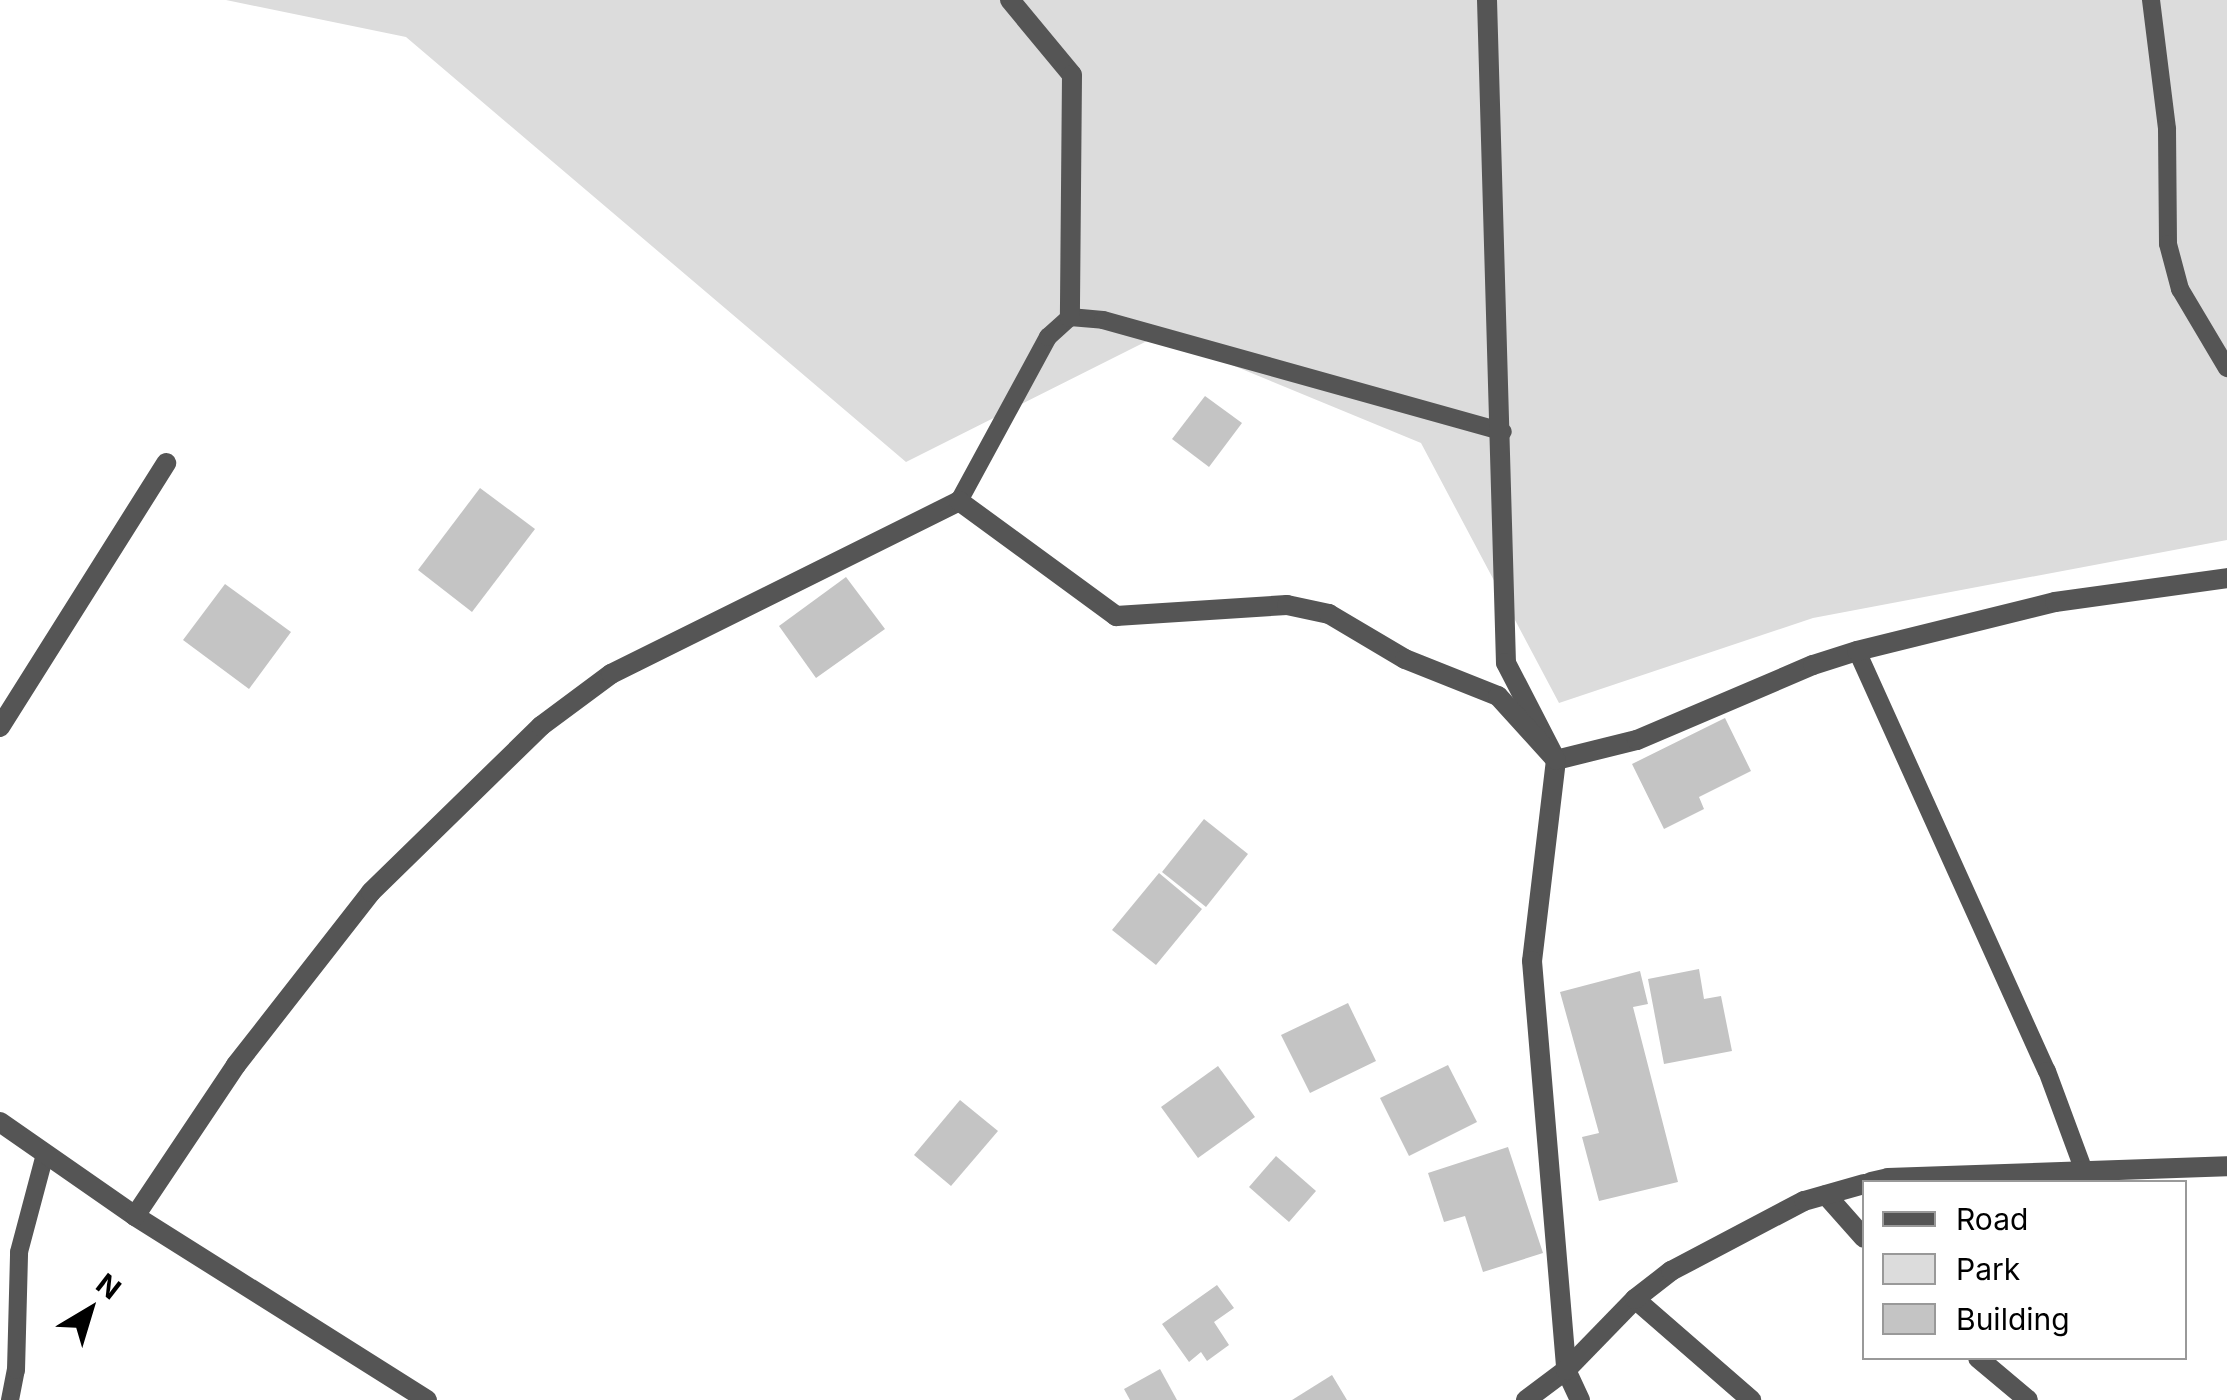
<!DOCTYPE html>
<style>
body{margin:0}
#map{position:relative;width:2227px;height:1400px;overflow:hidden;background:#fff;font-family:Inter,sans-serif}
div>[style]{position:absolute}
.green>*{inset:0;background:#dcdcdc}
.building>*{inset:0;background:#c4c4c4}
.lane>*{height:18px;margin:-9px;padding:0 9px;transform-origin:9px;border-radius:9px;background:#555}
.street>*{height:20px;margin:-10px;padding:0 10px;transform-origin:10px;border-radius:10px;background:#555}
span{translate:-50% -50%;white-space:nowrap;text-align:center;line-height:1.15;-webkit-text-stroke:10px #fff;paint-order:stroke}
.legend{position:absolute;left:1862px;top:1180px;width:325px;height:180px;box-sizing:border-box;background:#fff;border:2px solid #999;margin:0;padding:12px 18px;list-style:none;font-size:30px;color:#000}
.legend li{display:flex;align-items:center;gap:20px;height:50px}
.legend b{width:50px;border:2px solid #999}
.north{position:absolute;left:40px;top:1260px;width:100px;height:100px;-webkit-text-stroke:8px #fff;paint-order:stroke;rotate:38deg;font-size:28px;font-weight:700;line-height:40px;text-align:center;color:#000}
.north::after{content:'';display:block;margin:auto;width:35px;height:45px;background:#000;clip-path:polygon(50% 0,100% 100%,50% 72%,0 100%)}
</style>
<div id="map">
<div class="green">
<div style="clip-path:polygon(226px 0,2227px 0,2227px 540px,1813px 618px,1559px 703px,1421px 443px,1159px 335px,906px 462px,406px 37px)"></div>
</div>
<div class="building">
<div style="clip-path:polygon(1205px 396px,1242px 423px,1209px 467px,1172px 439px)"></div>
<div style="clip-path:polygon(480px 488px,535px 529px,472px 612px,418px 570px)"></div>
<div style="clip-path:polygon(846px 577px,885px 629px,816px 678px,779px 626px)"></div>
<div style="clip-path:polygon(225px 584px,291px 632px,249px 689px,183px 640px)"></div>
<div style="clip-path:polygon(1725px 718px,1751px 771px,1699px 797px,1704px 809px,1664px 829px,1632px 764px)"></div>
<div style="clip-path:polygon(1204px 819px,1248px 854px,1206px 907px,1162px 872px)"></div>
<div style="clip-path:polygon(1159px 873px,1202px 909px,1156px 965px,1112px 930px)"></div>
<div style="clip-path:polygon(1699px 969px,1704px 999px,1721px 996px,1732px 1051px,1664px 1064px,1648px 979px)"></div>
<div style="clip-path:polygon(1640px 971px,1648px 1004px,1633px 1007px,1678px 1182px,1599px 1201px,1582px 1137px,1599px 1133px,1560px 992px)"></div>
<div style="clip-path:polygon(1348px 1003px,1376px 1061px,1310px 1093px,1281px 1035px)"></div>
<div style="clip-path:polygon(1448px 1065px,1477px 1122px,1409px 1156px,1380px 1098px)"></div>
<div style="clip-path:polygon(1218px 1066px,1255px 1117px,1198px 1158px,1161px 1107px)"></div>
<div style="clip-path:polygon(960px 1100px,998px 1131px,951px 1186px,914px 1155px)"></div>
<div style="clip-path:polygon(1508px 1147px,1543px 1253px,1483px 1272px,1465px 1216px,1444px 1222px,1428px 1173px)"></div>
<div style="clip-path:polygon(1276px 1156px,1316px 1191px,1289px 1222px,1249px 1187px)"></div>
<div style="clip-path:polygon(1217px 1285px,1234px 1308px,1214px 1322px,1229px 1345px,1207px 1361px,1201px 1352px,1189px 1362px,1162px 1324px)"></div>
<div style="clip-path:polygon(1160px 1369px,1177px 1400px,1130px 1400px,1124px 1389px)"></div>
<div style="clip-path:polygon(1332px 1375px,1347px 1400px,1292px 1400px)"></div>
</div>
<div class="lane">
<div style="left:2151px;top:0;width:130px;rotate:82.9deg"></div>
<div style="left:2167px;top:129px;width:115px;rotate:89.5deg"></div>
<div style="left:2168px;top:244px;width:47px;rotate:75.1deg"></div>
<div style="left:2180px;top:289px;width:92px;rotate:59.3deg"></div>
<div style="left:959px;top:501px;width:187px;rotate:-61.5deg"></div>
<div style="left:1048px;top:337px;width:30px;rotate:-42deg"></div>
<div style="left:1070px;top:317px;width:33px;rotate:5deg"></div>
<div style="left:1103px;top:320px;width:415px;rotate:15.6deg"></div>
<div style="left:1857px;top:651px;width:461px;rotate:65.7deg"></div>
<div style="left:2047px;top:1071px;width:107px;rotate:69.7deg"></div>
<div style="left:10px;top:1400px;width:31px;rotate:-79deg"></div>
<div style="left:16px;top:1370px;width:118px;rotate:-88.5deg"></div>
<div style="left:19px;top:1252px;width:101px;rotate:-75.1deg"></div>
</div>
<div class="street">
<div style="left:1010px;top:0;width:97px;rotate:50.4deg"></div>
<div style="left:1072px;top:75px;width:242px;rotate:90.5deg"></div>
<div style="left:1487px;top:0;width:663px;rotate:88.36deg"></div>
<div style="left:1506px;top:663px;width:109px;rotate:62.7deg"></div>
<div style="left:1556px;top:760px;width:202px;rotate:96.8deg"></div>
<div style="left:1532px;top:961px;width:410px;rotate:85.2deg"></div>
<div style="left:1566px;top:1370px;width:33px;rotate:65deg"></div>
<div style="left:0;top:727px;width:312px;rotate:-57.8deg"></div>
<div style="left:1556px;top:760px;width:83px;rotate:-13.9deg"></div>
<div style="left:1637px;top:740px;width:191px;rotate:-23.1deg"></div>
<div style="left:1813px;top:665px;width:46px;rotate:-17.7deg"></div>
<div style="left:1857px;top:651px;width:204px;rotate:-13.9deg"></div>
<div style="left:2055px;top:602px;width:174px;rotate:-7.9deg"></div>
<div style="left:0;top:1122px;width:165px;rotate:34.8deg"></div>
<div style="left:135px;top:1216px;width:345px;rotate:32.2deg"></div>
<div style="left:1871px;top:1182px;width:17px;rotate:-13deg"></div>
<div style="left:1888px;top:1178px;width:339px;rotate:-2deg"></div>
<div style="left:1826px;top:1195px;width:57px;rotate:48.5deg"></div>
<div style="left:135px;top:1216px;width:182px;rotate:-56.2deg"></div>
<div style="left:236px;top:1065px;width:219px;rotate:-52deg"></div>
<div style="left:371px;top:892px;width:238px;rotate:-44.3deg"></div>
<div style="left:541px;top:726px;width:87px;rotate:-36.6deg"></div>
<div style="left:611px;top:674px;width:389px;rotate:-26.4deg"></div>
<div style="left:959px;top:501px;width:195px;rotate:36.2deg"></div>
<div style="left:1116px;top:616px;width:171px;rotate:-3.7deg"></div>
<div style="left:1287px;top:605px;width:43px;rotate:12.1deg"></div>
<div style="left:1329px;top:614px;width:88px;rotate:30.6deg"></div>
<div style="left:1405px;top:659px;width:100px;rotate:21.7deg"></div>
<div style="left:1498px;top:696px;width:86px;rotate:47.8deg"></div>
<div style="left:1635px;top:1299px;width:154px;rotate:41deg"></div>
<div style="left:1978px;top:1358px;width:65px;rotate:40deg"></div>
<div style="left:1526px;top:1400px;width:50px;rotate:-36.9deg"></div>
<div style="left:1566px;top:1370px;width:99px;rotate:-45.8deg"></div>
<div style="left:1635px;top:1299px;width:46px;rotate:-37.9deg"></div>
<div style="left:1671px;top:1271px;width:150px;rotate:-27.8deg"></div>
<div style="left:1804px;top:1201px;width:62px;rotate:-15.8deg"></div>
</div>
<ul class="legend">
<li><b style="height:12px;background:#555"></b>Road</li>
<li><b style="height:28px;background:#dcdcdc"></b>Park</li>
<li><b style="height:28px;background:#c4c4c4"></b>Building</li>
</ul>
<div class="north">N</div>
</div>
